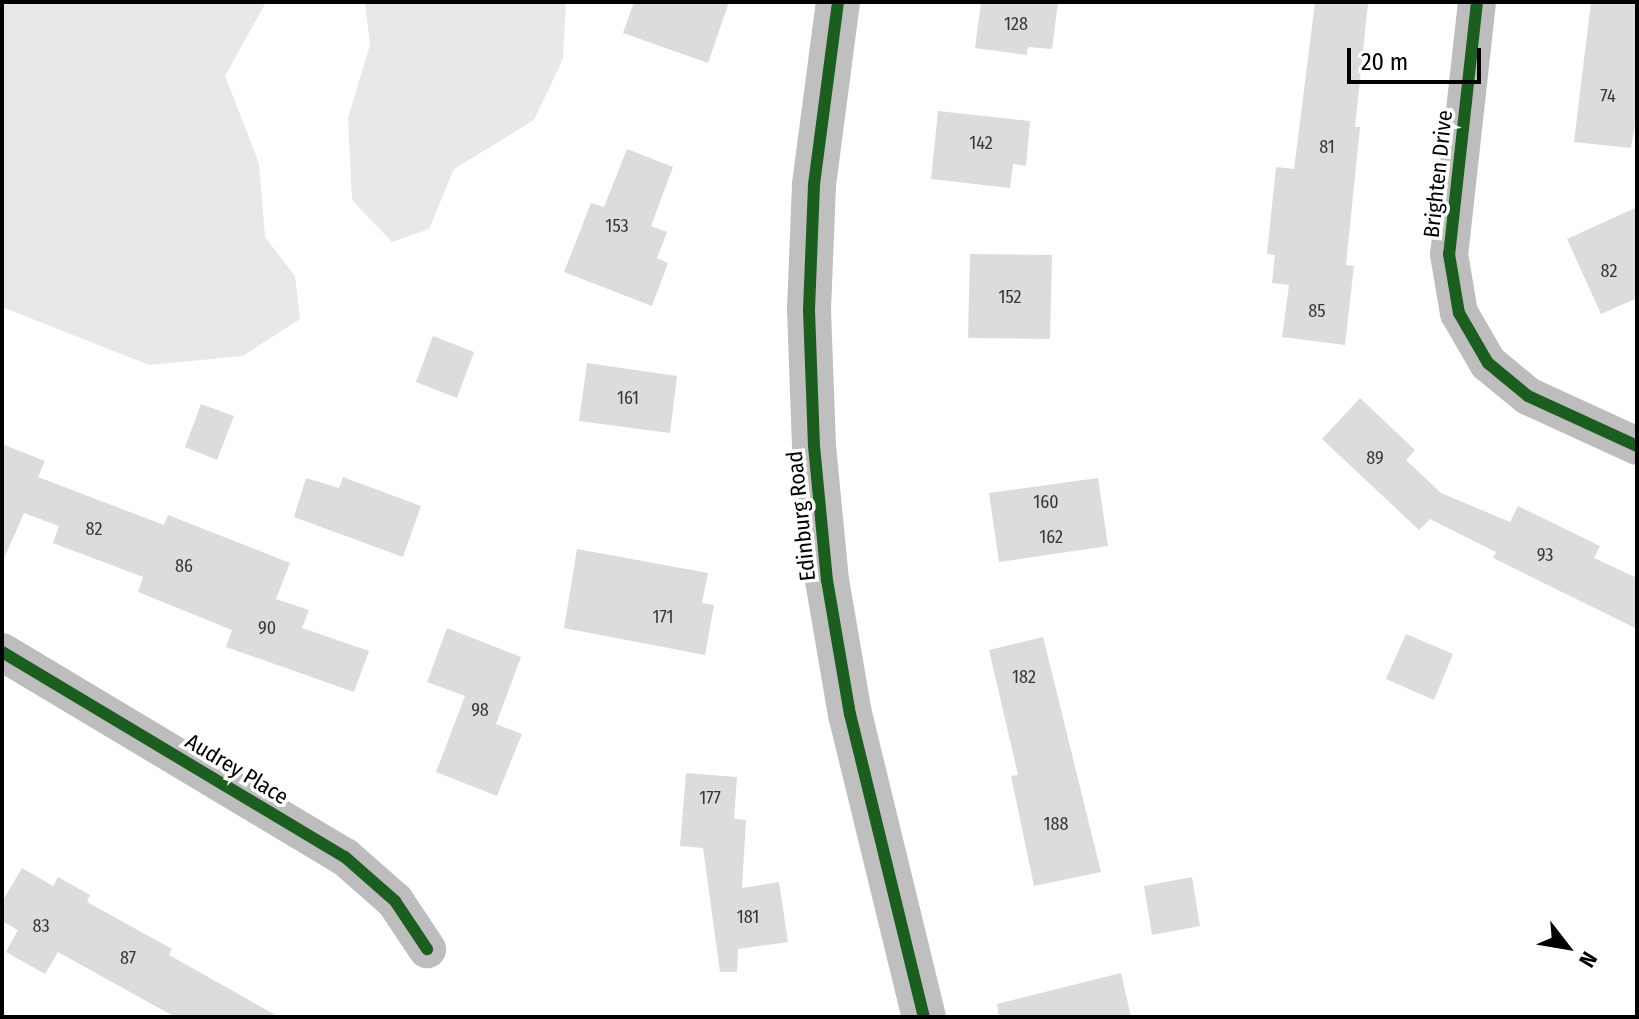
<!DOCTYPE html>
<style>
body{margin:0}
#map{position:relative;width:1639px;height:1019px;overflow:hidden;background:#fff;font-family:"Fira Sans Condensed",sans-serif}
div>[style]{position:absolute}
.green>*{inset:0;background:#e8e8e8}
.building>*{inset:0;background:#dcdcdc}
.street>*{height:38px;margin:-19px;padding:0 19px;transform-origin:19px;border-radius:19px;background:#bdbdbd}
.secondary>*{height:44px;margin:-22px;padding:0 22px;transform-origin:22px;border-radius:22px;background:#bfbfbf}
.cycleway>*{height:12px;margin:-6px;padding:0 6px;transform-origin:6px;border-radius:6px;background:#1b5e20}
span{translate:-50% -50%;white-space:nowrap;text-align:center;line-height:1.15;-webkit-text-stroke:7px #fff;paint-order:stroke}
.number-label{font-size:18px;color:#373737}
.number-label span{-webkit-text-stroke-width:0}
.street-label{font-size:22px;color:#000}
.frame{position:absolute;inset:0;border:4px solid #000;pointer-events:none}
.north{position:absolute;left:1527px;top:907px;width:80px;height:80px;-webkit-text-stroke:6px #fff;paint-order:stroke;rotate:121deg;font-size:22px;font-weight:700;line-height:32px;text-align:center;color:#000}
.north::after{content:'';display:block;margin:auto;width:28px;height:36px;background:#000;clip-path:polygon(50% 0,100% 100%,50% 72%,0 100%)}
.scale{position:absolute;left:1347px;top:48px;width:134px;height:36px;box-sizing:border-box;border:4px solid #000;border-top:0;padding-left:10px;font-size:24px;line-height:28px;white-space:nowrap;color:#000;-webkit-text-stroke:6px #fff;paint-order:stroke}
</style>
<div id="map">
<div class="green">
<div style="clip-path:polygon(2px 2px,266px 2px,225px 76px,259px 163px,265px 237px,295px 276px,300px 319px,243px 356px,149px 365px,2px 307px)"></div>
<div style="clip-path:polygon(365px 2px,566px 2px,563px 59px,534px 120px,454px 169px,429px 229px,392px 242px,352px 200px,348px 118px,370px 45px)"></div>
</div>
<div class="building">
<div style="clip-path:polygon(634px 2px,729px 2px,708px 63px,623px 33px)"></div>
<div style="clip-path:polygon(981px 2px,1058px 2px,1052px 49px,1028px 47px,1027px 55px,975px 48px)"></div>
<div style="clip-path:polygon(1315px 2px,1368px 4px,1355px 127px,1360px 127px,1346px 265px,1354px 266px,1345px 345px,1282px 337px,1289px 285px,1272px 283px,1275px 255px,1267px 254px,1276px 167px,1294px 169px)"></div>
<div style="clip-path:polygon(1591px 2px,1637px 2px,1637px 113px,1631px 148px,1574px 142px)"></div>
<div style="clip-path:polygon(938px 111px,1030px 121px,1026px 166px,1013px 164px,1010px 188px,931px 179px)"></div>
<div style="clip-path:polygon(627px 149px,673px 167px,651px 226px,667px 232px,657px 258px,668px 263px,652px 306px,564px 272px,591px 203px,604px 207px)"></div>
<div style="clip-path:polygon(1637px 207px,1637px 298px,1601px 314px,1567px 239px)"></div>
<div style="clip-path:polygon(970px 254px,1052px 255px,1050px 339px,968px 338px)"></div>
<div style="clip-path:polygon(433px 336px,474px 352px,457px 398px,416px 382px)"></div>
<div style="clip-path:polygon(587px 363px,677px 376px,670px 433px,579px 421px)"></div>
<div style="clip-path:polygon(1360px 398px,1415px 450px,1406px 460px,1441px 493px,1510px 522px,1518px 506px,1600px 546px,1594px 558px,1637px 578px,1637px 629px,1493px 558px,1496px 552px,1430px 519px,1419px 530px,1322px 439px)"></div>
<div style="clip-path:polygon(201px 404px,234px 416px,217px 460px,185px 447px)"></div>
<div style="clip-path:polygon(2px 444px,45px 461px,38px 477px,164px 525px,168px 515px,290px 563px,276px 599px,309px 610px,302px 628px,369px 651px,354px 692px,226px 647px,232px 630px,138px 592px,143px 577px,53px 543px,59px 526px,24px 513px,2px 563px)"></div>
<div style="clip-path:polygon(343px 477px,421px 506px,403px 557px,294px 517px,306px 478px,339px 488px)"></div>
<div style="clip-path:polygon(1098px 478px,1108px 546px,999px 562px,989px 493px)"></div>
<div style="clip-path:polygon(577px 549px,708px 573px,702px 603px,714px 605px,705px 655px,564px 628px)"></div>
<div style="clip-path:polygon(447px 628px,521px 657px,496px 724px,522px 734px,497px 796px,436px 772px,465px 696px,427px 682px)"></div>
<div style="clip-path:polygon(1406px 634px,1453px 654px,1434px 700px,1386px 679px)"></div>
<div style="clip-path:polygon(1043px 637px,1101px 872px,1034px 886px,1011px 776px,1018px 775px,989px 650px)"></div>
<div style="clip-path:polygon(686px 773px,737px 777px,734px 819px,746px 820px,742px 888px,779px 882px,788px 942px,738px 949px,737px 972px,720px 972px,703px 848px,680px 846px)"></div>
<div style="clip-path:polygon(22px 868px,53px 886px,58px 877px,90px 895px,87px 902px,172px 949px,169px 955px,279px 1017px,175px 1017px,58px 952px,45px 974px,6px 952px,18px 930px,2px 921px,2px 902px)"></div>
<div style="clip-path:polygon(1192px 877px,1200px 926px,1152px 935px,1144px 886px)"></div>
<div style="clip-path:polygon(1121px 973px,1131px 1017px,999px 1017px,997px 1004px)"></div>
</div>
<div class="street">
<div style="left:1477px;top:2px;width:254px;rotate:96.3deg"></div>
<div style="left:1449px;top:254px;width:60px;rotate:80.4deg"></div>
<div style="left:1459px;top:313px;width:58px;rotate:59.9deg"></div>
<div style="left:1488px;top:363px;width:52px;rotate:39.5deg"></div>
<div style="left:1528px;top:396px;width:120px;rotate:24.6deg"></div>
<div style="left:2px;top:652px;width:400px;rotate:30.9deg"></div>
<div style="left:345px;top:857px;width:67px;rotate:41.3deg"></div>
<div style="left:395px;top:901px;width:58px;rotate:56.3deg"></div>
</div>
<div class="secondary">
<div style="left:838px;top:2px;width:185px;rotate:97.5deg"></div>
<div style="left:814px;top:185px;width:125px;rotate:92.3deg"></div>
<div style="left:809px;top:310px;width:136px;rotate:87.9deg"></div>
<div style="left:814px;top:446px;width:135px;rotate:84.5deg"></div>
<div style="left:827px;top:580px;width:136px;rotate:80.3deg"></div>
<div style="left:850px;top:714px;width:312px;rotate:76.3deg"></div>
</div>
<div class="cycleway">
<div style="left:838px;top:2px;width:185px;rotate:97.5deg"></div>
<div style="left:814px;top:185px;width:125px;rotate:92.3deg"></div>
<div style="left:809px;top:310px;width:136px;rotate:87.9deg"></div>
<div style="left:814px;top:446px;width:135px;rotate:84.5deg"></div>
<div style="left:827px;top:580px;width:136px;rotate:80.3deg"></div>
<div style="left:850px;top:714px;width:312px;rotate:76.3deg"></div>
<div style="left:1477px;top:2px;width:254px;rotate:96.3deg"></div>
<div style="left:1449px;top:254px;width:60px;rotate:80.4deg"></div>
<div style="left:1459px;top:313px;width:58px;rotate:59.9deg"></div>
<div style="left:1488px;top:363px;width:52px;rotate:39.5deg"></div>
<div style="left:1528px;top:396px;width:120px;rotate:24.6deg"></div>
<div style="left:2px;top:652px;width:400px;rotate:30.9deg"></div>
<div style="left:345px;top:857px;width:67px;rotate:41.3deg"></div>
<div style="left:395px;top:901px;width:58px;rotate:56.3deg"></div>
</div>
<div class="number-label">
<span style="left:1016px;top:24px">128</span>
<span style="left:1608px;top:96px">74</span>
<span style="left:981px;top:143px">142</span>
<span style="left:1327px;top:147px">81</span>
<span style="left:617px;top:226px">153</span>
<span style="left:1609px;top:271px">82</span>
<span style="left:1010px;top:297px">152</span>
<span style="left:1317px;top:311px">85</span>
<span style="left:628px;top:398px">161</span>
<span style="left:1375px;top:458px">89</span>
<span style="left:1046px;top:502px">160</span>
<span style="left:94px;top:529px">82</span>
<span style="left:1051px;top:537px">162</span>
<span style="left:1545px;top:555px">93</span>
<span style="left:184px;top:566px">86</span>
<span style="left:663px;top:617px">171</span>
<span style="left:267px;top:628px">90</span>
<span style="left:1024px;top:677px">182</span>
<span style="left:480px;top:710px">98</span>
<span style="left:710px;top:798px">177</span>
<span style="left:1056px;top:824px">188</span>
<span style="left:748px;top:917px">181</span>
<span style="left:41px;top:926px">83</span>
<span style="left:128px;top:958px">87</span>
</div>
<div class="street-label">
<span style="left:1438px;top:174px;rotate:-84deg">Brighten Drive</span>
<span style="left:801px;top:516px;rotate:-96deg">Edinburg Road</span>
<span style="left:237px;top:769px;rotate:31deg">Audrey Place</span>
</div>
<div class="frame"></div>
<div class="north">N</div>
<div class="scale">20 m</div>
</div>
